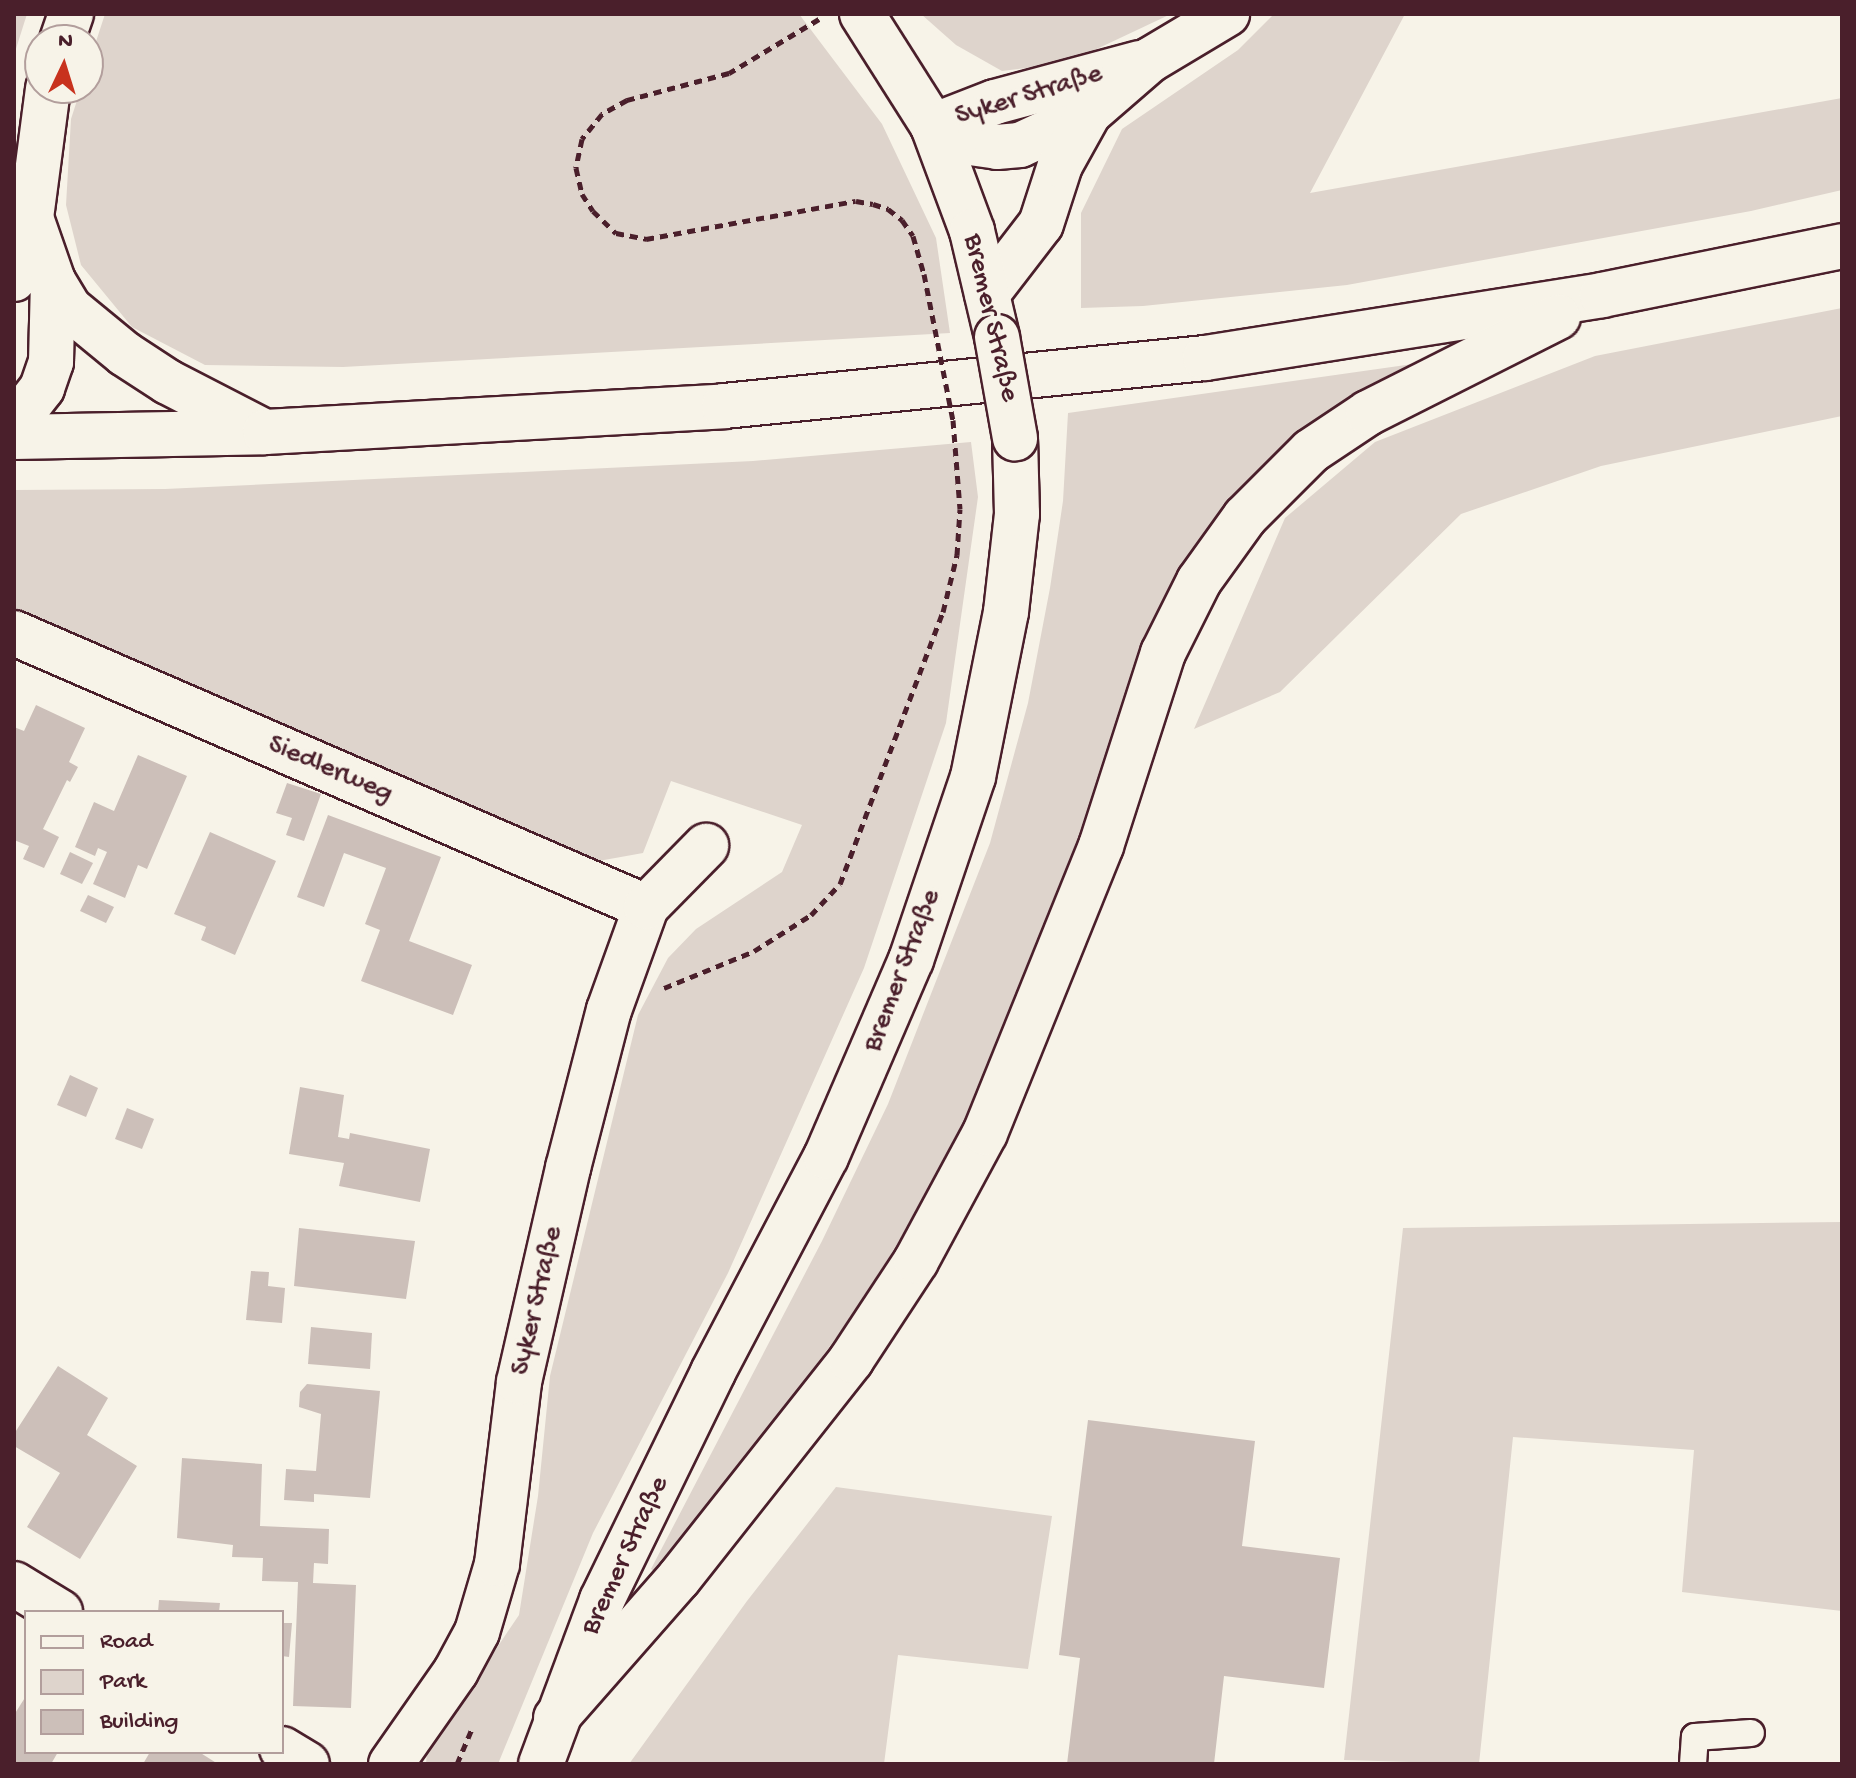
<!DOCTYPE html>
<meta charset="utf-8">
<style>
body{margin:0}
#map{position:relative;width:1856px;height:1778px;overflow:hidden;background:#f7f3e8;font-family:"Gochi Hand",sans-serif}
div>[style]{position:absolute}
.green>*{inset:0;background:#ded4cc}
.building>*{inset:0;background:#ccbfb9}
.path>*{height:5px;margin-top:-2.5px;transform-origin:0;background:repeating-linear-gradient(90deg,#4a1f2b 0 8px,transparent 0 14px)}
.roads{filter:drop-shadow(2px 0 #4a1f2b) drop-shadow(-2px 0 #4a1f2b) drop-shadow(0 2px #4a1f2b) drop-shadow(0 -2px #4a1f2b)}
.service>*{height:26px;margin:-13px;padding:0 13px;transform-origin:13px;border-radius:13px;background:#f7f3e8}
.minor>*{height:44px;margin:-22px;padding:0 22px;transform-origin:22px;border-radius:22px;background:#f7f3e8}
.tertiary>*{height:44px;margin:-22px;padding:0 22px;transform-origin:22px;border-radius:22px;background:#f7f3e8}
.primary>*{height:44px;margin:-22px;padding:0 22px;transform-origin:22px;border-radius:22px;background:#f7f3e8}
.trunk>*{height:44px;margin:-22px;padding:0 22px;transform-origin:22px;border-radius:22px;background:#f7f3e8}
.path-bridge>*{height:5px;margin-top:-2.5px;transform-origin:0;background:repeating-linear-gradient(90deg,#4a1f2b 0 8px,transparent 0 14px)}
.bridges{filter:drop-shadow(2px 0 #4a1f2b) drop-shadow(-2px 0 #4a1f2b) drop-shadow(0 2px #4a1f2b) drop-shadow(0 -2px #4a1f2b)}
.primary-bridge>*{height:44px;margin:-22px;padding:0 22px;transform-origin:22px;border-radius:22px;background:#f7f3e8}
span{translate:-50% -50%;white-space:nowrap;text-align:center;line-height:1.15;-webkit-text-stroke:7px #f7f3e8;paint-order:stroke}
.street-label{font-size:28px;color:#4a1f2b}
.frame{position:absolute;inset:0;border:16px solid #4a1f2b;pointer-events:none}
.legend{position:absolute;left:24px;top:1610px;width:260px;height:144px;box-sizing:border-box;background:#f7f3e8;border:2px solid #b29e9c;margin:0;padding:10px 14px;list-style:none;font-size:24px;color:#4a1f2b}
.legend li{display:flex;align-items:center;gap:16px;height:40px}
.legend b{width:40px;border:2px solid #b29e9c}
.north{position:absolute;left:24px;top:24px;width:80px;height:80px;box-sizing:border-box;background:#f7f3e8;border:2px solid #b29e9c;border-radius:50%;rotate:4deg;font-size:22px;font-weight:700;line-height:32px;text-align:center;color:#4a1f2b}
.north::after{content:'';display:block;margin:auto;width:28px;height:36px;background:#c8321e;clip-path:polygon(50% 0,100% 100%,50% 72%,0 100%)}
</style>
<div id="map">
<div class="green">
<div style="clip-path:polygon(14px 14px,27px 14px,14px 55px)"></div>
<div style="clip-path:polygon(105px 14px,799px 14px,882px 124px,936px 238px,950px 333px,343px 367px,205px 365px,132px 327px,81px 265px,66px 205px,71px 119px,81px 88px,88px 88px,88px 66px)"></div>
<div style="clip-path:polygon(921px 14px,1171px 14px,1067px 63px,1002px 71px,956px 45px)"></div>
<div style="clip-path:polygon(1274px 14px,1405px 14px,1310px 193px,1842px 98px,1842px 190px,1751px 211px,1347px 285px,1143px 306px,1081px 308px,1081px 213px,1122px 129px,1238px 50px)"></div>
<div style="clip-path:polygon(1842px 308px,1842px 416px,1601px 466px,1461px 514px,1280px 692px,1194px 729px,1285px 518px,1375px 442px,1595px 356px)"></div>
<div style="clip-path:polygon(1420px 363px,1274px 459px,1210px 526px,1148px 632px,1040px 951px,984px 1084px,933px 1187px,850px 1319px,660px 1576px,651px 1569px,822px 1241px,888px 1104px,990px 843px,1028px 703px,1050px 588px,1063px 501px,1068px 413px)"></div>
<div style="clip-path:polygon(971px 442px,978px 497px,946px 723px,864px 968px,728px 1273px,593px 1533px,498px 1764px,426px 1764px,427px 1751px,519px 1615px,538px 1496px,550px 1376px,638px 1015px,668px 958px,696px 929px,782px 872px,802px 825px,671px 781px,643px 853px,593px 862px,14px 614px,14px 490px,165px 489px,753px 461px)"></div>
<div style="clip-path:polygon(1842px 1222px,1842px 1611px,1682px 1592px,1694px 1450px,1513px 1437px,1479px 1764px,1344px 1760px,1403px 1228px)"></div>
<div style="clip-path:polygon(836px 1487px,1052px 1516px,1028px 1669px,898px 1655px,884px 1764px,629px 1764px,747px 1601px)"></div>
</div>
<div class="building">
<div style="clip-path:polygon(36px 705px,85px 728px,69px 762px,78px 767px,70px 782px,67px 780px,43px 829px,59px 837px,44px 868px,23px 859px,29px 846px,14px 840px,14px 727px,24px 731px)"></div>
<div style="clip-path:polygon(138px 755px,187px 776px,147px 869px,138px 865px,125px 898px,93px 884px,107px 852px,98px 848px,95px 856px,75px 847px,94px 802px,114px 811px)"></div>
<div style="clip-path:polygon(287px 783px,321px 794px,304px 841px,286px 835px,292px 818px,276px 813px)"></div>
<div style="clip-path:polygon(328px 815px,441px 857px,409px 941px,472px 965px,453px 1015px,361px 981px,380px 930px,365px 924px,386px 868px,344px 853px,324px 907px,297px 897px)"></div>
<div style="clip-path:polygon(210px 832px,276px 861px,235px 955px,201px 940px,206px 927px,174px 914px)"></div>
<div style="clip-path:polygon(70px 852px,93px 863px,82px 884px,60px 874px)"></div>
<div style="clip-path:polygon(88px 895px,114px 907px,106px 923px,80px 911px)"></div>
<div style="clip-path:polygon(70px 1075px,98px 1088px,86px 1117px,57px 1105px)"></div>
<div style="clip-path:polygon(300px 1087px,344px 1095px,338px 1137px,349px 1139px,350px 1133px,430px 1149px,420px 1202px,339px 1186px,344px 1163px,289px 1154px)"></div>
<div style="clip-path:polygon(127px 1108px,154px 1119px,142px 1149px,115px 1139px)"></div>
<div style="clip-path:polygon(299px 1228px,415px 1241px,406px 1299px,294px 1286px)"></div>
<div style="clip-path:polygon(251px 1271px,269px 1272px,268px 1286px,285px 1288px,282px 1323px,246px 1320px)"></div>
<div style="clip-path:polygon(311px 1327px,372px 1333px,370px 1369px,308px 1364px)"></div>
<div style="clip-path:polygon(58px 1366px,108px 1398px,87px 1435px,137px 1466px,80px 1559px,27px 1527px,60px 1473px,14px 1446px,14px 1434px)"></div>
<div style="clip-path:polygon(307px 1384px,380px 1391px,370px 1498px,314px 1494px,314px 1502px,284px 1500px,286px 1469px,316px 1471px,321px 1414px,299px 1407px,300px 1392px)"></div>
<div style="clip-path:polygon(1088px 1420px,1255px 1441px,1242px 1546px,1340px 1558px,1324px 1688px,1224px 1676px,1214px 1764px,1067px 1764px,1080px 1658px,1059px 1655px)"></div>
<div style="clip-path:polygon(182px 1458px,262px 1464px,260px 1526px,329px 1529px,328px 1564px,314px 1563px,313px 1583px,356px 1585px,351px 1708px,293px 1706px,298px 1582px,262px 1581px,263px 1558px,232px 1557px,233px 1545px,177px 1538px)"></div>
<div style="clip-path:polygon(159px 1600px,220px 1603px,219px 1612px,158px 1612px)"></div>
<div style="clip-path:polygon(282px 1623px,292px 1623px,289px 1657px,282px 1656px)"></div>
<div style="clip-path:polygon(26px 1696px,26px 1752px,58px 1752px,51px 1764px,14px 1764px,14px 1715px)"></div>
<div style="clip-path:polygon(150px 1752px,199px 1752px,218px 1764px,143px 1764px)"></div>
</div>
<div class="path">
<div style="left:819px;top:19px;width:105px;rotate:149deg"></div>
<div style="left:729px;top:73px;width:106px;rotate:165.2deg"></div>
<div style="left:627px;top:100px;width:29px;rotate:151deg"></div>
<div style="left:602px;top:114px;width:32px;rotate:129deg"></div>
<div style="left:582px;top:139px;width:30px;rotate:102deg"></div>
<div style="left:576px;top:168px;width:27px;rotate:77deg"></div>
<div style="left:582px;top:194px;width:20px;rotate:57deg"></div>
<div style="left:593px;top:211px;width:32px;rotate:44deg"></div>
<div style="left:616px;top:233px;width:31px;rotate:11deg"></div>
<div style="left:646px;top:239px;width:213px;rotate:-10.3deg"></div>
<div style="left:856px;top:201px;width:17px;rotate:10deg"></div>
<div style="left:873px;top:204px;width:16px;rotate:18deg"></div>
<div style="left:888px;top:209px;width:18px;rotate:38deg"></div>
<div style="left:902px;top:220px;width:19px;rotate:55deg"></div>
<div style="left:913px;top:236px;width:40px;rotate:74deg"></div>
<div style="left:664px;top:988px;width:97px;rotate:-22.3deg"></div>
<div style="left:754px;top:951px;width:67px;rotate:-32.3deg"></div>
<div style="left:811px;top:915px;width:42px;rotate:-46.9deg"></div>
<div style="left:840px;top:884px;width:291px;rotate:-69.3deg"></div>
<div style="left:943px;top:612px;width:59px;rotate:-76.2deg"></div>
<div style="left:957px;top:555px;width:46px;rotate:-86.3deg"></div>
<div style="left:457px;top:1764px;width:39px;rotate:-67deg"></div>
</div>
<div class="roads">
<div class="service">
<div style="left:1693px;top:1764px;width:27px;rotate:-86deg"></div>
<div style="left:1695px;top:1737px;width:56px;rotate:-4.1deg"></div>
</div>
<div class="minor">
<div style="left:14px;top:633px;width:689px;rotate:23.44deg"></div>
<div style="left:14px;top:1584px;width:54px;rotate:31.3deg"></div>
<div style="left:282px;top:1749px;width:29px;rotate:31deg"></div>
<div style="left:391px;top:1764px;width:113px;rotate:-55deg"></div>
<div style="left:456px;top:1671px;width:44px;rotate:-61.7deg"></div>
<div style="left:477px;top:1632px;width:71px;rotate:-73.6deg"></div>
<div style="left:497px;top:1564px;width:183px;rotate:-83.1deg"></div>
<div style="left:519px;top:1382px;width:220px;rotate:-77.1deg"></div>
<div style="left:568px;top:1168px;width:163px;rotate:-75.5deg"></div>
<div style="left:609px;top:1010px;width:109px;rotate:-70.2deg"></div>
<div style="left:646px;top:907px;width:86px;rotate:-45.5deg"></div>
</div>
<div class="tertiary">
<div style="left:933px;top:126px;width:34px;rotate:28deg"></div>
<div style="left:963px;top:142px;width:34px;rotate:8deg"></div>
<div style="left:997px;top:147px;width:23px;rotate:-5deg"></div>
<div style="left:1020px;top:145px;width:76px;rotate:-24.9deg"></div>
<div style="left:1089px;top:113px;width:81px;rotate:-41deg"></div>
<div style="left:1150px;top:60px;width:90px;rotate:-30.9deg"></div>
<div style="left:933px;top:126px;width:66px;rotate:-21.2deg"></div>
<div style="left:995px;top:102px;width:150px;rotate:-15.1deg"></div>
<div style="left:987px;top:294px;width:88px;rotate:-52.4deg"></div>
<div style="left:1041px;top:224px;width:62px;rotate:-72.1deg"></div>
<div style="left:1060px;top:165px;width:60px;rotate:-60.9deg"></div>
</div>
<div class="primary">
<div style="left:862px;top:14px;width:133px;rotate:57.6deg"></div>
<div style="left:933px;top:126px;width:112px;rotate:69.6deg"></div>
<div style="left:972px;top:231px;width:109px;rotate:76.7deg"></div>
<div style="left:62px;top:40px;width:28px;rotate:-71deg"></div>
<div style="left:14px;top:279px;width:63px;rotate:-74.4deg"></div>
<div style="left:31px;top:218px;width:131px;rotate:-82.5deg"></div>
<div style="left:14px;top:424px;width:46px;rotate:-52.1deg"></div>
<div style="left:42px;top:388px;width:28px;rotate:-71deg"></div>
<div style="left:51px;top:362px;width:81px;rotate:-88.6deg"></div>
<div style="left:53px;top:281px;width:67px;rotate:-109.2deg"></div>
<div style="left:541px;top:1764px;width:175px;rotate:-69.6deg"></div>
<div style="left:602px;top:1600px;width:254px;rotate:-64deg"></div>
<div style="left:713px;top:1372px;width:243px;rotate:-62.3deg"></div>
<div style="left:826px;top:1157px;width:215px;rotate:-66.7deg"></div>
<div style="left:911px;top:960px;width:193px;rotate:-71.3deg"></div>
<div style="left:973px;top:777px;width:168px;rotate:-78.7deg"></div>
<div style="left:1006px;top:612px;width:99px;rotate:-83.6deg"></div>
<div style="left:1017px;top:514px;width:76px;rotate:-91.5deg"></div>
</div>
<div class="trunk">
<div style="left:53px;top:281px;width:31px;rotate:59deg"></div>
<div style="left:69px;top:308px;width:72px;rotate:39.4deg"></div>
<div style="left:125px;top:354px;width:51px;rotate:33.1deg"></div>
<div style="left:168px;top:382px;width:102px;rotate:27.3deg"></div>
<div style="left:14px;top:437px;width:251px;rotate:-1.1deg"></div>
<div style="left:265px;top:432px;width:460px;rotate:-3.2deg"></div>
<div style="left:724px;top:406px;width:483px;rotate:-5.7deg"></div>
<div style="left:1205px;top:358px;width:402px;rotate:-9deg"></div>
<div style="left:1602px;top:295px;width:245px;rotate:-11.5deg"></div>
<div style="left:556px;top:1718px;width:186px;rotate:-48.7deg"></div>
<div style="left:679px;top:1578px;width:278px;rotate:-51.7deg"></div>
<div style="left:851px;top:1360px;width:118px;rotate:-56.7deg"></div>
<div style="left:916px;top:1261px;width:145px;rotate:-61.7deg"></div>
<div style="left:985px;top:1133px;width:310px;rotate:-68deg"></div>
<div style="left:1101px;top:846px;width:203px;rotate:-72.2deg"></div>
<div style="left:1163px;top:653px;width:80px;rotate:-63.4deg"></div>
<div style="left:1199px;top:581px;width:79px;rotate:-54.3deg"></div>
<div style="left:1245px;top:517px;width:93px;rotate:-45deg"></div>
<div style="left:1311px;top:451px;width:69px;rotate:-33.7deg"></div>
<div style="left:1368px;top:413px;width:213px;rotate:-26.8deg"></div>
</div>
</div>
<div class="path-bridge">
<div style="left:924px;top:274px;width:149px;rotate:78.8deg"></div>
<div style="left:953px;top:420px;width:89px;rotate:85.5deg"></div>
</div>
<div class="bridges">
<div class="primary-bridge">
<div style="left:997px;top:337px;width:103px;rotate:79.9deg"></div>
</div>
</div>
<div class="street-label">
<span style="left:1029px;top:96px;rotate:-17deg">Syker Straße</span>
<span style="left:990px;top:318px;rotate:77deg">Bremer Straße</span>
<span style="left:330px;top:770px;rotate:23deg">Siedlerweg</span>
<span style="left:903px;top:971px;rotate:-69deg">Bremer Straße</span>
<span style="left:538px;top:1301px;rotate:-77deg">Syker Straße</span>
<span style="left:626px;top:1556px;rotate:-65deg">Bremer Straße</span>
</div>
<div class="frame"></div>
<ul class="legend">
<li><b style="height:10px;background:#f7f3e8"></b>Road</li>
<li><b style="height:22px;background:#ded4cc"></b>Park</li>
<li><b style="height:22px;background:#ccbfb9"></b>Building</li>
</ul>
<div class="north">N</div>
</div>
